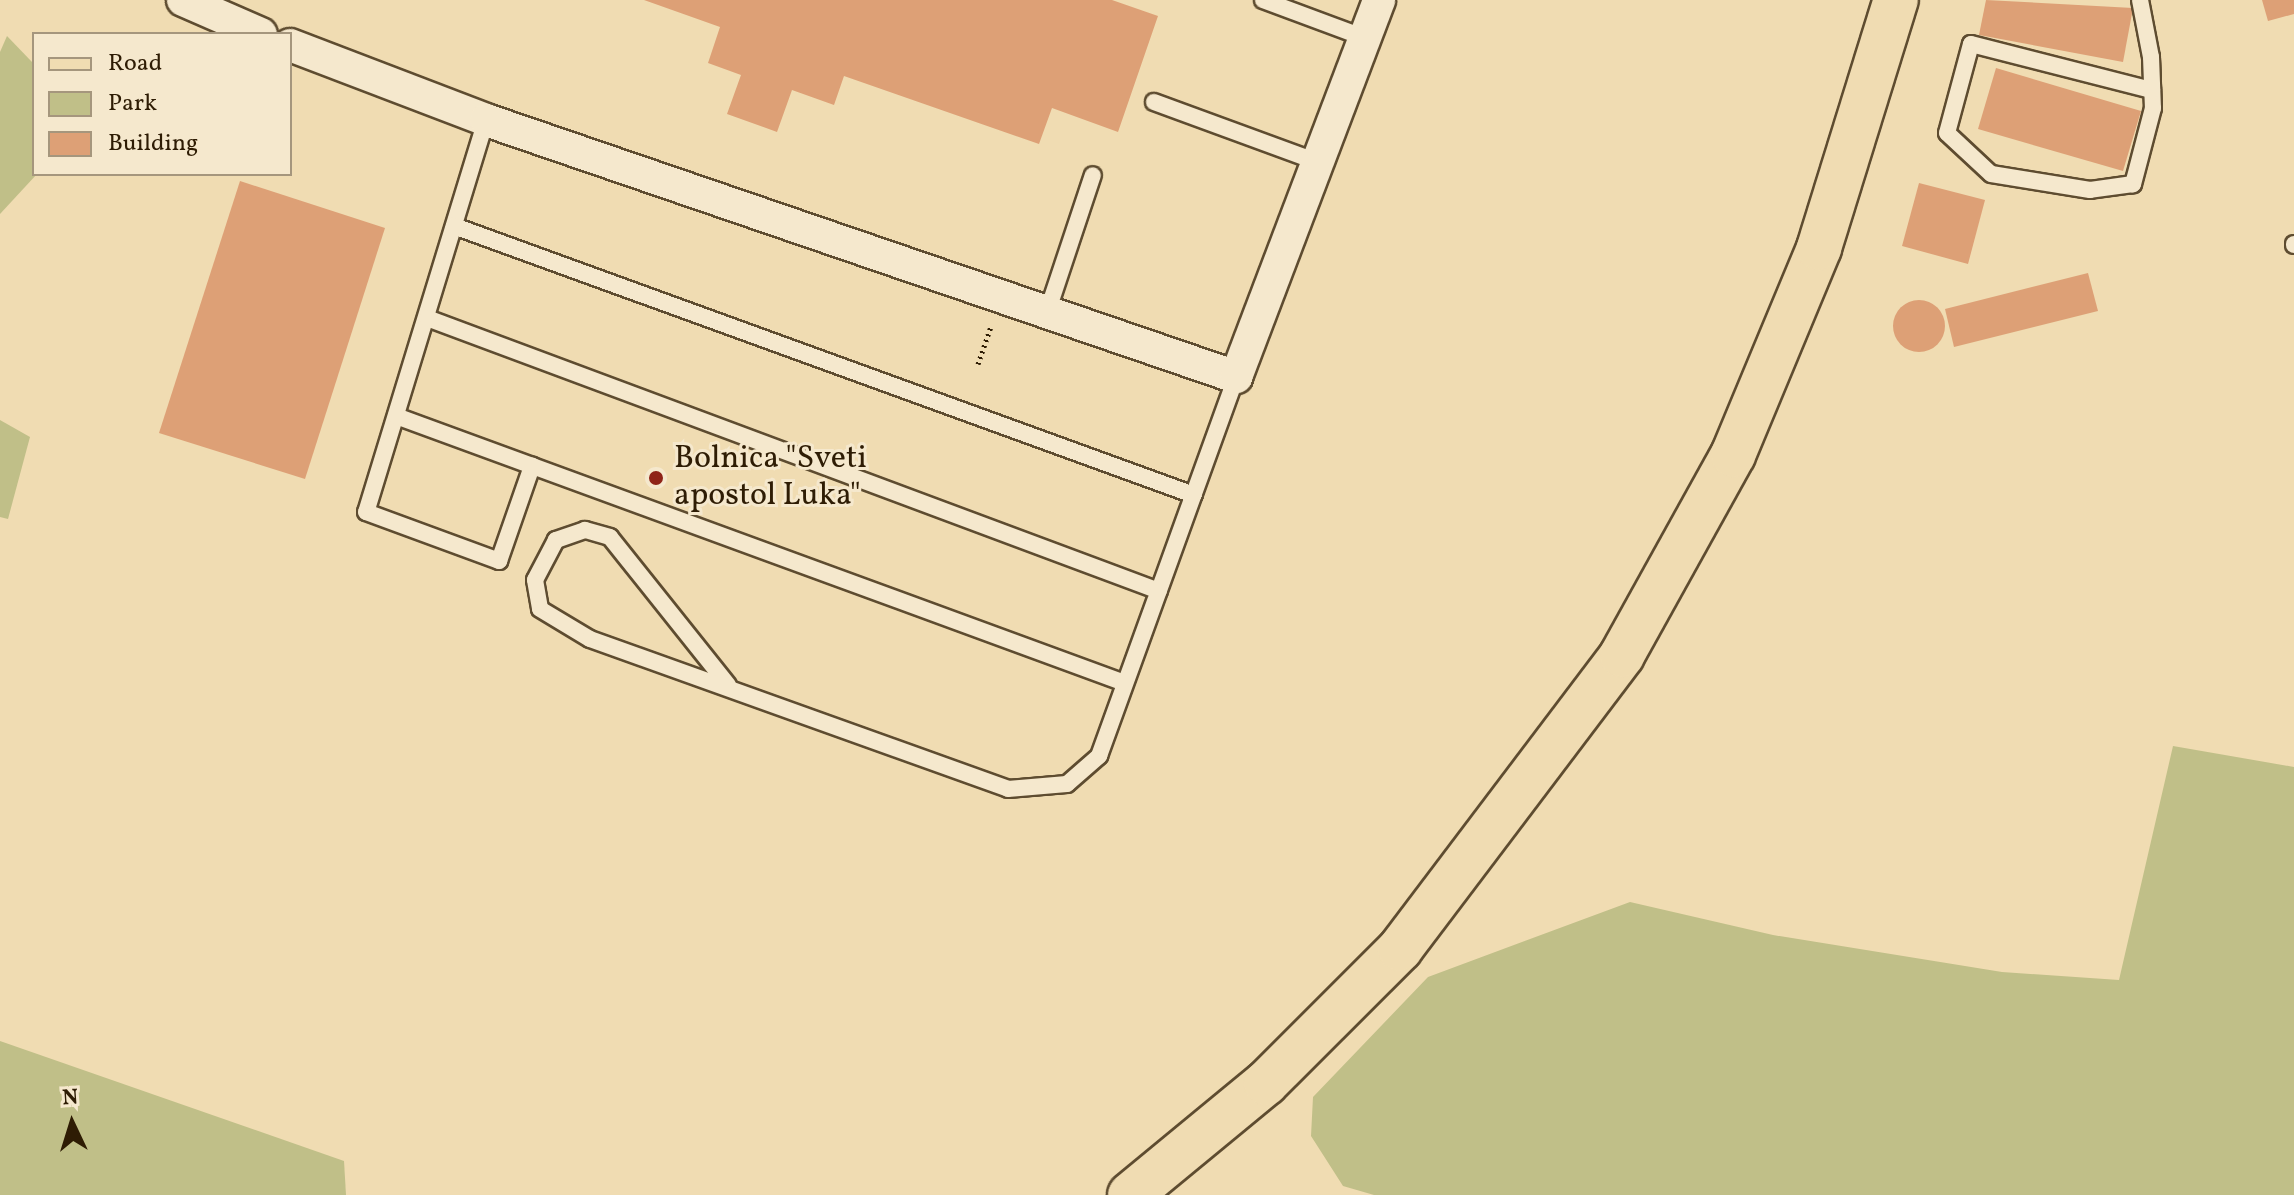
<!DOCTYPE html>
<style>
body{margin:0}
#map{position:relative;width:2294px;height:1195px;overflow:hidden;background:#f0dcb2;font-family:Vollkorn,serif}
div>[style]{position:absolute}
.green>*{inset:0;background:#c0bf88}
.building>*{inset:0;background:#dda076}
.round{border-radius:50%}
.path>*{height:5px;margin-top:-2.5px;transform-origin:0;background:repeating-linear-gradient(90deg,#2e1c04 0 2px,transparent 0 6px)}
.roads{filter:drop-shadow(2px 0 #5e4c30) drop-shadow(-2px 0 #5e4c30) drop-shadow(0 2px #5e4c30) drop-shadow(0 -2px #5e4c30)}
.lane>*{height:16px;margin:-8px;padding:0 8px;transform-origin:8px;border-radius:8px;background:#f5e8cd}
.street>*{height:32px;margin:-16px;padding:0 16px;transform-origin:16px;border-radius:16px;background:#f5e8cd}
.primary>*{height:44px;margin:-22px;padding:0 22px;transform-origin:22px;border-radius:22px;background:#f0dcb2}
.dots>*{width:22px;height:22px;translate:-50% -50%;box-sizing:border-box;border:4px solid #f5e8cd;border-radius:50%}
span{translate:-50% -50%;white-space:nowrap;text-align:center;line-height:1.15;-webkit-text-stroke:6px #f5e8cd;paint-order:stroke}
.poi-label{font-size:32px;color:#2e1c04}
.left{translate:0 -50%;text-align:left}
.legend{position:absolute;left:32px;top:32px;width:260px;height:144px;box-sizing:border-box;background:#f5e8cd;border:2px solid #a5967d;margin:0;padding:10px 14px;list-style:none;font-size:24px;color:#2e1c04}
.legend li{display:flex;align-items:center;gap:16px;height:40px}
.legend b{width:40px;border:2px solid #a5967d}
.north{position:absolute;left:32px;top:1083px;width:80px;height:80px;-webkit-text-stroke:6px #f5e8cd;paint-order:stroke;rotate:356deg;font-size:22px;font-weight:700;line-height:32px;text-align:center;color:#2e1c04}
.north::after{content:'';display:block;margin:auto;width:28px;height:36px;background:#2e1c04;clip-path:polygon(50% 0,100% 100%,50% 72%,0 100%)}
</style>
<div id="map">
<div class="green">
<div style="clip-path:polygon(7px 36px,32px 62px,37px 174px,0 214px,0 52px)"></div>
<div style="clip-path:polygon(0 420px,30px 437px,8px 519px,0 517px)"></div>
<div style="clip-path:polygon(2173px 746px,2294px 767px,2294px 1195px,1374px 1195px,1343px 1186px,1311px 1136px,1313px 1097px,1428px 977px,1630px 902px,1773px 935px,2002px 972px,2119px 980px)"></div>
<div style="clip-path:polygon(0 1041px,344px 1161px,346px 1195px,0 1195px)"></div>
</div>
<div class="building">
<div style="clip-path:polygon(644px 0,1112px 0,1158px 16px,1118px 132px,1052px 108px,1039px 144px,844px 76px,834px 105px,792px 90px,777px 132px,727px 114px,741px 75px,708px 63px,720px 27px)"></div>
<div style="clip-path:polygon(1986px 0,2133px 8px,2123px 62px,1979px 35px)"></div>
<div style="clip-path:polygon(2262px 0,2294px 0,2294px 14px,2268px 21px)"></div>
<div style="clip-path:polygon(1996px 68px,2141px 111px,2123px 171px,1978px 129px)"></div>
<div style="clip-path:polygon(240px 181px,385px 228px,305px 479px,159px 433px)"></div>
<div style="clip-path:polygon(1919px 183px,1985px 200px,1968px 264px,1902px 246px)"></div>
<div style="clip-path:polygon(2088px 273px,2098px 311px,1954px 347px,1945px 309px)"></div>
<div class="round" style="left:1893px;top:300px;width:52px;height:52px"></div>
</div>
<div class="path">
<div style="left:978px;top:364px;width:39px;rotate:-71deg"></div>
</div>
<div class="roads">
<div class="lane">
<div style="left:1263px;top:0;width:109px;rotate:20.4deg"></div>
<div style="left:2140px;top:0;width:58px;rotate:79.1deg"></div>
<div style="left:2151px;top:57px;width:51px;rotate:87.8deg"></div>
<div style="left:2153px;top:108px;width:79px;rotate:104.7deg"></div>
<div style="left:2133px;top:184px;width:43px;rotate:172.1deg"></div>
<div style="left:2090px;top:190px;width:100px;rotate:-170.8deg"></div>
<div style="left:1991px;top:174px;width:60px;rotate:-137deg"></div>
<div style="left:1947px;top:133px;width:92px;rotate:-74.9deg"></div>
<div style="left:1971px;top:44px;width:187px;rotate:14.3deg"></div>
<div style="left:1154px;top:102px;width:175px;rotate:20.1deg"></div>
<div style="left:486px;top:120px;width:410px;rotate:107deg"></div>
<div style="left:366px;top:512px;width:142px;rotate:20.2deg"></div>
<div style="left:499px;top:561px;width:101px;rotate:-70.8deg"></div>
<div style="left:454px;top:226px;width:787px;rotate:19.98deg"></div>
<div style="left:2294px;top:244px;width:1px;rotate:90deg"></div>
<div style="left:1047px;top:313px;width:145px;rotate:-71.6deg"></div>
<div style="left:427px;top:318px;width:781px;rotate:20.45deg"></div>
<div style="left:396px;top:416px;width:776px;rotate:20.12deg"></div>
<div style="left:728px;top:685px;width:189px;rotate:-128.6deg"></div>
<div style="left:610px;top:537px;width:26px;rotate:-164deg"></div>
<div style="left:585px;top:530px;width:31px;rotate:161deg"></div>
<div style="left:556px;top:540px;width:45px;rotate:117.7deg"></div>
<div style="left:535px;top:580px;width:29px;rotate:80deg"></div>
<div style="left:540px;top:609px;width:58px;rotate:31deg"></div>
<div style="left:590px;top:639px;width:444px;rotate:19.7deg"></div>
<div style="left:1008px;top:789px;width:59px;rotate:-4.8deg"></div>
<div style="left:1067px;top:784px;width:43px;rotate:-41.2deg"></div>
<div style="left:1099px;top:756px;width:403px;rotate:-70.1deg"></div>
</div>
<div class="street">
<div style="left:183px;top:0;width:85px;rotate:23.6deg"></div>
<div style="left:290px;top:45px;width:210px;rotate:20.9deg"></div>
<div style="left:486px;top:120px;width:793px;rotate:18.91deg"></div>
<div style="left:1236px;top:377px;width:403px;rotate:-69.2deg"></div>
</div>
<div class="primary">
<div style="left:1130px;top:1195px;width:176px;rotate:-39.5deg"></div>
<div style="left:1266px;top:1083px;width:190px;rotate:-45deg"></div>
<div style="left:1400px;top:949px;width:368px;rotate:-52.9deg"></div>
<div style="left:1622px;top:655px;width:229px;rotate:-61deg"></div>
<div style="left:1733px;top:455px;width:224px;rotate:-67.4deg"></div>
<div style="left:1819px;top:248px;width:260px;rotate:-72.8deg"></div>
</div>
</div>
<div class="dots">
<div style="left:656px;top:478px;background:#8f2418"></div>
</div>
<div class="poi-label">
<span class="left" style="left:674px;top:478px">Bolnica "Sveti<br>apostol Luka"</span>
</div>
<ul class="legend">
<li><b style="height:10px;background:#f0dcb2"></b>Road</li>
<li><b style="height:22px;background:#c0bf88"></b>Park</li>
<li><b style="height:22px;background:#dda076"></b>Building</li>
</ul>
<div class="north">N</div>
</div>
